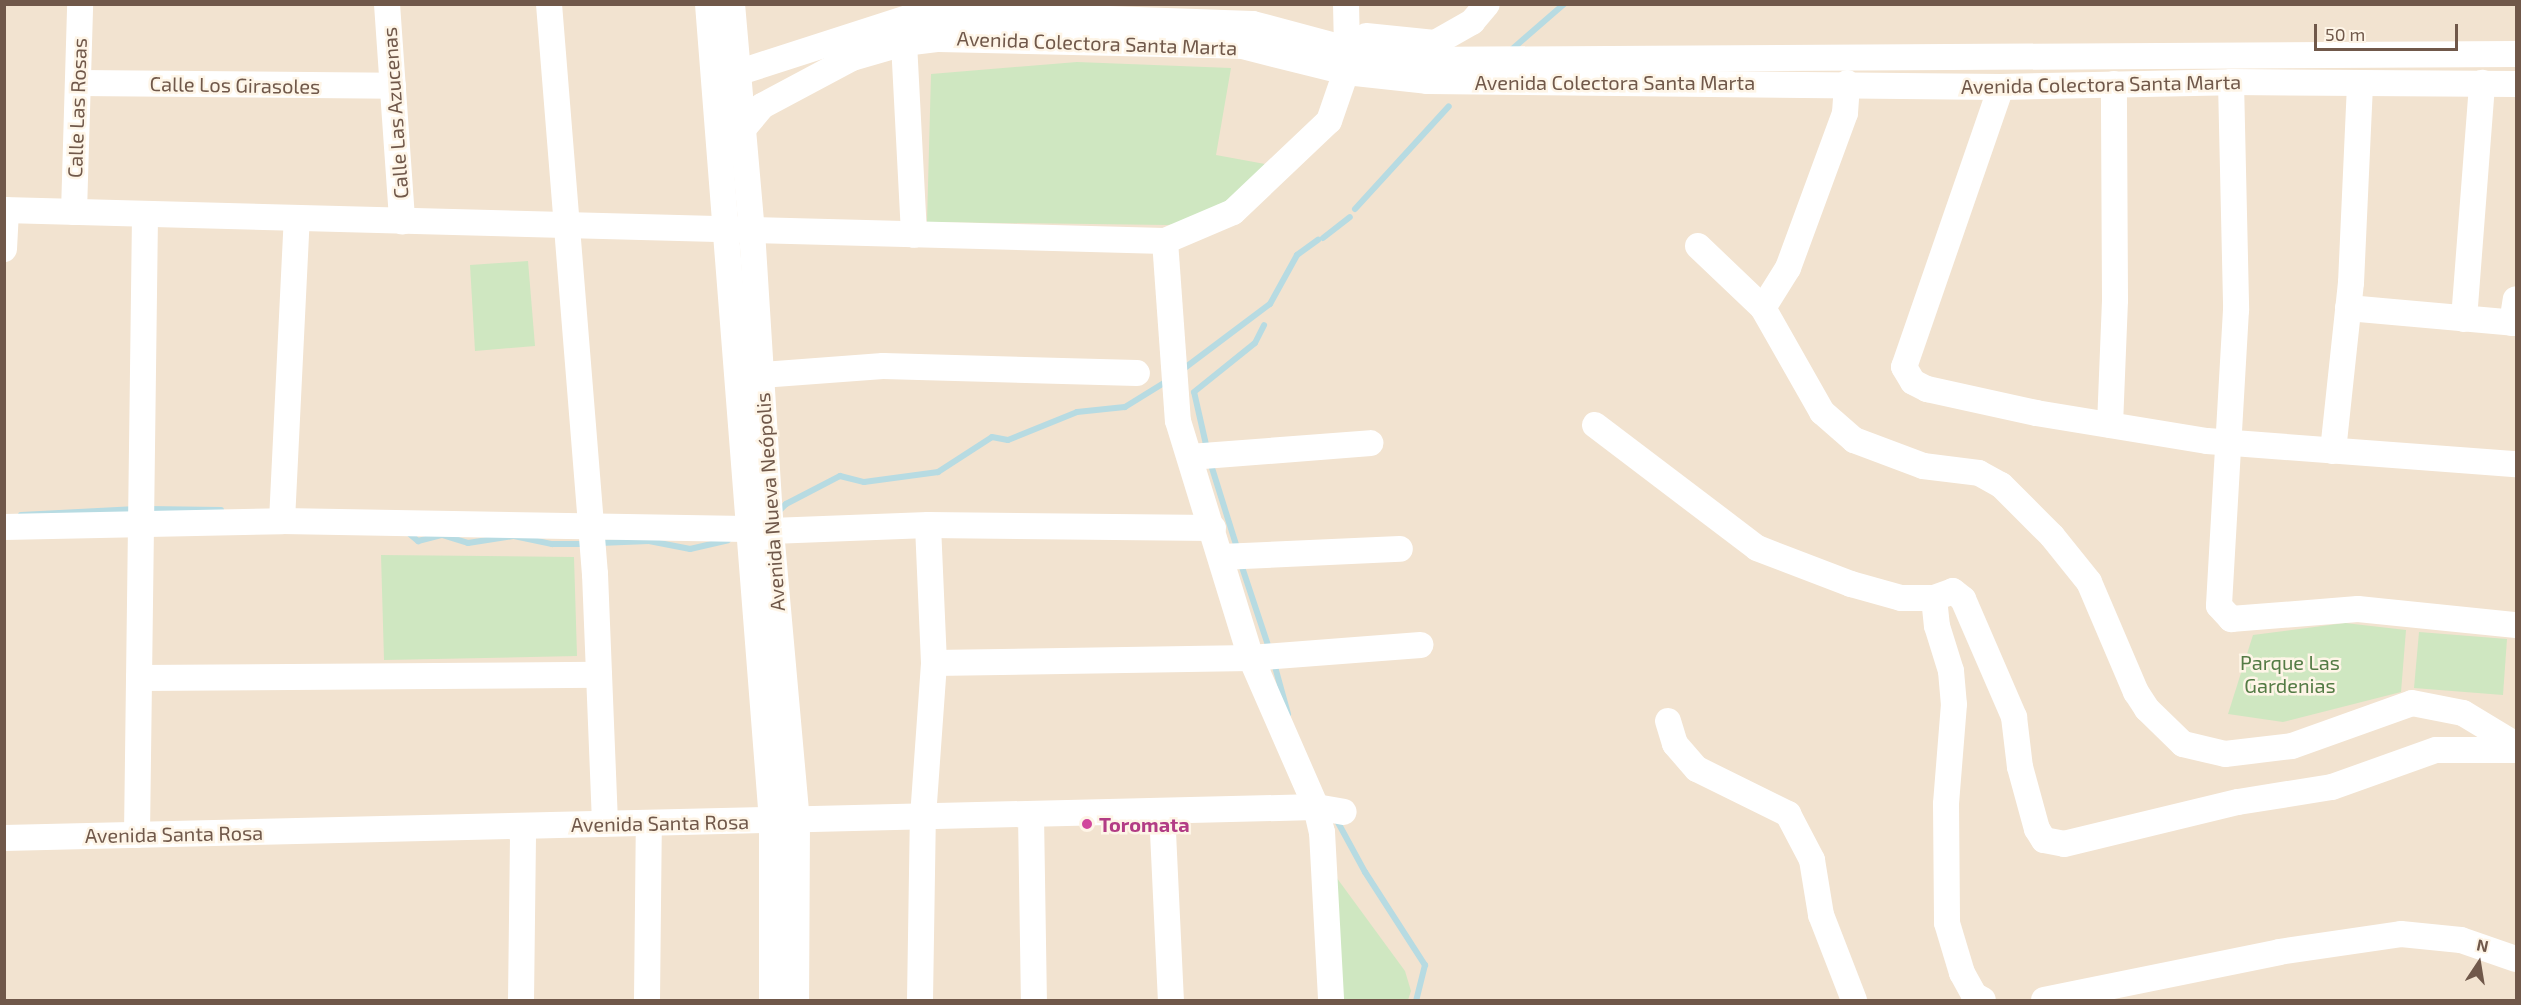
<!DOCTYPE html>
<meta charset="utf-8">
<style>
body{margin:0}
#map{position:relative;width:2521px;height:1005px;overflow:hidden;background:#fbf1e1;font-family:"Exo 2",sans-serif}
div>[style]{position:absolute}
.residential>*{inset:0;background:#f2e3d0}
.green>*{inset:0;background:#cfe7c1}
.stream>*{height:6px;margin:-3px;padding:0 3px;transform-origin:3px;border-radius:3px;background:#b7dbe2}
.minor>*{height:26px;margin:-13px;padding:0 13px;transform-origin:13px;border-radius:13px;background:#fff}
.dots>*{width:16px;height:16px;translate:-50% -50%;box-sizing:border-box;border:3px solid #fef5e7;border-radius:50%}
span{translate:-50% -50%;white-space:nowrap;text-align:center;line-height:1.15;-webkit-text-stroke:5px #fef5e7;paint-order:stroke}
.street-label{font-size:20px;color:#70584a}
.park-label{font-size:20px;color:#547b45}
.hotel-label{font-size:20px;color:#b23c85;font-weight:700}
.left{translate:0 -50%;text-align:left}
.frame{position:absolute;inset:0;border:6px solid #70584a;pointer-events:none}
.north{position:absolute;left:2449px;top:933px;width:60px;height:60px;-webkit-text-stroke:4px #fef5e7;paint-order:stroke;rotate:12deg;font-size:16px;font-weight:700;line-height:24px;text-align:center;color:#70584a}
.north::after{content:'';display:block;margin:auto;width:21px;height:27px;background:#70584a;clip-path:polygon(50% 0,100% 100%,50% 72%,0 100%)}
.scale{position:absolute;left:2314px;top:24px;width:144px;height:27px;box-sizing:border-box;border:3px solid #70584a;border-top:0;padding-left:8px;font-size:18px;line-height:21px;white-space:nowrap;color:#70584a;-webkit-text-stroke:4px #fef5e7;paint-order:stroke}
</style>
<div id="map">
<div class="residential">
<div style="clip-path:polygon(5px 5px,2516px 5px,2516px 1000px,5px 1000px)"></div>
</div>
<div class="green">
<div style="clip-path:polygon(1077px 62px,1231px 68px,1216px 155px,1265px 164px,1221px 215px,1168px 225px,927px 222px,931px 74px)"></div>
<div style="clip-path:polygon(528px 261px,535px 346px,475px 351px,470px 265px)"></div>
<div style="clip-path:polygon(381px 555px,574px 557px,577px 656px,384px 660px)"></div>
<div style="clip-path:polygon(2345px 623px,2406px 630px,2401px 692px,2283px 722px,2228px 714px,2253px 635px)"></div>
<div style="clip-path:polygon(2419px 632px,2507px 639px,2503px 695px,2414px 688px)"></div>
<div style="clip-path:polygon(1331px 870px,1405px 971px,1411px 991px,1408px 1000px,1341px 1000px)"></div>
</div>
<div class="stream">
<div style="left:1510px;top:51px;width:72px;rotate:-41deg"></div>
<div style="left:1355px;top:209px;width:139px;rotate:-47.6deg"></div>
<div style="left:1323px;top:238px;width:34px;rotate:-38deg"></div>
<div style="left:1182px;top:370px;width:110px;rotate:-36.9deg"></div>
<div style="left:1270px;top:304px;width:56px;rotate:-61.1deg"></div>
<div style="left:1297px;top:255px;width:26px;rotate:-36deg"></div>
<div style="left:1207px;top:449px;width:58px;rotate:-102.8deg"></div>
<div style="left:1194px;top:392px;width:78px;rotate:-38.8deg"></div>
<div style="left:1255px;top:343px;width:20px;rotate:-63deg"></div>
<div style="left:1212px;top:468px;width:87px;rotate:72.6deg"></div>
<div style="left:147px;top:509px;width:74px;rotate:0.8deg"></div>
<div style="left:777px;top:513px;width:13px;rotate:-45deg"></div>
<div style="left:786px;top:504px;width:61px;rotate:-27.4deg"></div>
<div style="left:840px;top:476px;width:25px;rotate:14deg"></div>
<div style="left:864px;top:482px;width:75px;rotate:-7.7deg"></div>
<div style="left:938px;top:472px;width:64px;rotate:-32.9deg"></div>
<div style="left:992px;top:437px;width:16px;rotate:11deg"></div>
<div style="left:1008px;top:440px;width:74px;rotate:-22.1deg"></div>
<div style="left:1077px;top:412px;width:48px;rotate:-5.9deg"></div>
<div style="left:1125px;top:407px;width:49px;rotate:-31.8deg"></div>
<div style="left:21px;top:515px;width:116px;rotate:-3deg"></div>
<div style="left:406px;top:531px;width:16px;rotate:40deg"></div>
<div style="left:418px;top:541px;width:25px;rotate:-14deg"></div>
<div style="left:442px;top:535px;width:27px;rotate:17deg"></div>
<div style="left:468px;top:543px;width:47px;rotate:-8.7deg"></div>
<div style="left:514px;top:536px;width:39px;rotate:12deg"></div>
<div style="left:552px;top:544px;width:34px"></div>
<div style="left:599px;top:543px;width:50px;rotate:-2.3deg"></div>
<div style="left:649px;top:541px;width:42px;rotate:11deg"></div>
<div style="left:690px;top:549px;width:39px;rotate:-13deg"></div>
<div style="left:1241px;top:564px;width:92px;rotate:71.6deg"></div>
<div style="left:1274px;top:663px;width:53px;rotate:74.6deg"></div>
<div style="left:1335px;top:817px;width:63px;rotate:61.4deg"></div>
<div style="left:1365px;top:872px;width:111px;rotate:57.2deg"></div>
<div style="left:1425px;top:965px;width:36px;rotate:104deg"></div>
</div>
<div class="minor">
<div style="left:387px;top:4px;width:218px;rotate:86deg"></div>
<div style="left:549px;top:4px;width:572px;rotate:85.39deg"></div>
<div style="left:595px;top:574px;width:250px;rotate:87.7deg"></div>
<div style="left:708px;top:4px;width:819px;rotate:85.52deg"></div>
<div style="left:772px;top:820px;width:180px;rotate:90deg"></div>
<div style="left:732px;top:4px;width:228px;rotate:85deg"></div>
<div style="left:752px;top:231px;width:301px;rotate:86.4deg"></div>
<div style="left:771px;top:531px;width:290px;rotate:84.9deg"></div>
<div style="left:797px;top:820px;width:180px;rotate:90.3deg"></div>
<div style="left:1346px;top:4px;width:45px;rotate:88.7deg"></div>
<div style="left:1366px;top:36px;width:69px;rotate:5.8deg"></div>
<div style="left:1435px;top:43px;width:43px;rotate:-29.6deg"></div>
<div style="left:1472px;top:22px;width:23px;rotate:-50deg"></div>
<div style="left:904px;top:43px;width:192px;rotate:87deg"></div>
<div style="left:737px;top:73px;width:182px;rotate:-17.9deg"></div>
<div style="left:910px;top:17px;width:55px;rotate:-3.1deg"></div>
<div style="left:965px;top:14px;width:288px;rotate:2deg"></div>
<div style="left:1253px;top:24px;width:97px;rotate:14.9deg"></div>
<div style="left:1347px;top:49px;width:64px;rotate:9.9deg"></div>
<div style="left:1410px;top:60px;width:1106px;rotate:-0.31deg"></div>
<div style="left:2231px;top:82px;width:228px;rotate:88.7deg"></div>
<div style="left:2236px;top:310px;width:296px;rotate:93.3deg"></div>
<div style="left:2219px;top:606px;width:18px;rotate:47deg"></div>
<div style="left:2231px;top:619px;width:127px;rotate:-4.5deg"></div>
<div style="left:2358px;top:609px;width:159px;rotate:5.8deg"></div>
<div style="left:78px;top:83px;width:315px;rotate:0.5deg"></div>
<div style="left:2001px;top:87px;width:296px;rotate:109.1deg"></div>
<div style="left:1904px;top:367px;width:17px;rotate:59deg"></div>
<div style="left:1913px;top:382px;width:16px;rotate:27deg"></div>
<div style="left:1927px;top:389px;width:112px;rotate:12.4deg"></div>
<div style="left:2036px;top:413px;width:173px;rotate:9.3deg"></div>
<div style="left:2207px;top:441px;width:310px;rotate:4.3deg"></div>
<div style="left:743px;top:129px;width:30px;rotate:-50deg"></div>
<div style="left:762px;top:106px;width:102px;rotate:-28.1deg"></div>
<div style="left:852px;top:58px;width:54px;rotate:-16.1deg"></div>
<div style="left:904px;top:43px;width:35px;rotate:-7deg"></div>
<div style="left:939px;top:39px;width:303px;rotate:1.3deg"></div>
<div style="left:1242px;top:46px;width:107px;rotate:14deg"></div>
<div style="left:1346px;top:72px;width:81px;rotate:6.3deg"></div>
<div style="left:1427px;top:81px;width:574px;rotate:0.6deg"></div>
<div style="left:2001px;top:87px;width:230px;rotate:-1.2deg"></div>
<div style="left:2231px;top:82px;width:285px;rotate:0.4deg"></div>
<div style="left:4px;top:210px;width:1161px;rotate:1.53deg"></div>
<div style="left:1165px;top:241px;width:74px;rotate:-23.1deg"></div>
<div style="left:1233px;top:212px;width:132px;rotate:-43.5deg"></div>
<div style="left:1329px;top:121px;width:52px;rotate:-70.9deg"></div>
<div style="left:74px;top:212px;width:208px;rotate:-88.3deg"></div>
<div style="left:1165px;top:241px;width:180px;rotate:85.9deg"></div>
<div style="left:1178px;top:421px;width:248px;rotate:72.9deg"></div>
<div style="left:1251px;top:658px;width:163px;rotate:66.4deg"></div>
<div style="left:1316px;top:807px;width:26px;rotate:77deg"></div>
<div style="left:1322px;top:832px;width:168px;rotate:86.9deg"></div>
<div style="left:1698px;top:246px;width:90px;rotate:43.6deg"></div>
<div style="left:1763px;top:308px;width:120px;rotate:60.4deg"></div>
<div style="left:1822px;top:412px;width:43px;rotate:41.2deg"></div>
<div style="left:1854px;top:440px;width:74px;rotate:20.6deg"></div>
<div style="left:1923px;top:466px;width:56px;rotate:7.1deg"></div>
<div style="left:1979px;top:473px;width:25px;rotate:29deg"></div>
<div style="left:2001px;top:485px;width:72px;rotate:45deg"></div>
<div style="left:2052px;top:536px;width:59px;rotate:51.2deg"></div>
<div style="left:2089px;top:582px;width:120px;rotate:66.9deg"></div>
<div style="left:2136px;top:692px;width:20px;rotate:57deg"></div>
<div style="left:2147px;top:709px;width:50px;rotate:44.2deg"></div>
<div style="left:2183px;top:744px;width:43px;rotate:13.4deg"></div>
<div style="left:2225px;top:754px;width:67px;rotate:-6.8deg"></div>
<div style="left:2292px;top:746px;width:127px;rotate:-19.7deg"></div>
<div style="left:2412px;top:703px;width:52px;rotate:11.1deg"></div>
<div style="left:2463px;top:713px;width:62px;rotate:31.1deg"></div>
<div style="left:4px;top:249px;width:39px;rotate:-87deg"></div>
<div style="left:1763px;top:308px;width:47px;rotate:-58deg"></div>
<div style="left:1788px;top:268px;width:165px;rotate:-69.8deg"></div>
<div style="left:1845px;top:113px;width:30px;rotate:-86deg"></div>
<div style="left:2348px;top:308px;width:169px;rotate:5.1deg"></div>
<div style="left:2464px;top:319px;width:237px;rotate:-85.6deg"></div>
<div style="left:2512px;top:323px;width:24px;rotate:-81deg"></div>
<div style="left:761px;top:375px;width:122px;rotate:-4.2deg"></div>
<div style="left:883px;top:366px;width:254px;rotate:1.6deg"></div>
<div style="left:1595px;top:425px;width:203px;rotate:37.2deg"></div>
<div style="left:1757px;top:548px;width:101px;rotate:21deg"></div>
<div style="left:1851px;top:584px;width:52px;rotate:15.6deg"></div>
<div style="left:1901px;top:598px;width:33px"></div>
<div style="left:1934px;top:598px;width:20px;rotate:-20deg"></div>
<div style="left:1953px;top:591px;width:13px;rotate:39deg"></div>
<div style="left:1963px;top:599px;width:129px;rotate:66.6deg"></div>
<div style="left:2014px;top:717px;width:50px;rotate:83.2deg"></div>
<div style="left:2020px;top:767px;width:64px;rotate:74.7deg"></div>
<div style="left:2037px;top:829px;width:13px;rotate:58deg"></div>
<div style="left:2044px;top:840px;width:20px;rotate:11deg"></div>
<div style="left:2064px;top:844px;width:179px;rotate:-13.6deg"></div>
<div style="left:2238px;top:802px;width:95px;rotate:-9.1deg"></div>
<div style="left:2332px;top:787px;width:110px;rotate:-19.6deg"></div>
<div style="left:2436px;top:750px;width:80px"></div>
<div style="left:2110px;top:425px;width:125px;rotate:-87.7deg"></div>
<div style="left:2115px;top:300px;width:216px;rotate:-90.3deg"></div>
<div style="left:2333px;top:451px;width:169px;rotate:-83.9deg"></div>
<div style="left:2351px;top:283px;width:200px;rotate:-87.4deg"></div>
<div style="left:1190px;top:457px;width:181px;rotate:-4.4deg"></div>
<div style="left:282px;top:521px;width:303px;rotate:-87.2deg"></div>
<div style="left:4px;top:527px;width:278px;rotate:-1.2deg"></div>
<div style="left:282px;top:521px;width:464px;rotate:1deg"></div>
<div style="left:771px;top:531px;width:157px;rotate:-2.2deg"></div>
<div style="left:928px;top:525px;width:285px;rotate:0.6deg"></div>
<div style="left:1221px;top:557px;width:179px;rotate:-2.6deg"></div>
<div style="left:1934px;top:598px;width:28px;rotate:84deg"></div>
<div style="left:1937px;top:626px;width:47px;rotate:72.7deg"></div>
<div style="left:1951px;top:671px;width:33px;rotate:85deg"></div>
<div style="left:1954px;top:704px;width:100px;rotate:94.6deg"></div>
<div style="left:1946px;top:804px;width:119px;rotate:89.5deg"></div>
<div style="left:1947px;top:923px;width:52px;rotate:73.3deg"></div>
<div style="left:1962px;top:973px;width:25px;rotate:61deg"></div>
<div style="left:1974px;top:995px;width:10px;rotate:29deg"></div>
<div style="left:934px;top:663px;width:317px;rotate:-0.9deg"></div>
<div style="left:1251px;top:658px;width:170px;rotate:-4.4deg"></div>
<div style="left:139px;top:678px;width:460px;rotate:-0.4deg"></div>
<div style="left:1668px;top:721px;width:24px;rotate:73deg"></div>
<div style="left:1675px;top:744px;width:33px;rotate:49deg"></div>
<div style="left:1697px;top:769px;width:102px;rotate:26.3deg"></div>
<div style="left:1788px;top:814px;width:52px;rotate:62.4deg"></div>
<div style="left:1812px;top:860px;width:56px;rotate:80.7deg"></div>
<div style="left:1821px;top:915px;width:91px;rotate:68.8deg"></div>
<div style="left:1162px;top:811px;width:189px;rotate:87.3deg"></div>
<div style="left:1031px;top:815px;width:185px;rotate:89.1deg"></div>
<div style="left:137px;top:835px;width:621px;rotate:-89.26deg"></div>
<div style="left:4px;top:838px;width:1312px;rotate:-1.35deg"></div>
<div style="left:1316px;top:807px;width:28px;rotate:10deg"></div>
<div style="left:521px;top:1000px;width:174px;rotate:-89.3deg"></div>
<div style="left:647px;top:1000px;width:177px;rotate:-89.4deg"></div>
<div style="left:920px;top:1000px;width:183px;rotate:-89.1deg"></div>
<div style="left:923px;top:817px;width:154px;rotate:-85.9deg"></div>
<div style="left:934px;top:663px;width:138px;rotate:-92.5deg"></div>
<div style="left:2044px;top:1000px;width:240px;rotate:-11.5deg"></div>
<div style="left:2279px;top:952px;width:123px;rotate:-8.4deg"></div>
<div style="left:2401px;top:934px;width:60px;rotate:5.7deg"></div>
<div style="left:2461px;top:940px;width:58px;rotate:19.1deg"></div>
</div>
<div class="dots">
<div style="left:1087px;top:824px;background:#d1479c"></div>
</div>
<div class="street-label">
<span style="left:1097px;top:43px;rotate:2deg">Avenida Colectora Santa Marta</span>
<span style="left:1615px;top:82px">Avenida Colectora Santa Marta</span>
<span style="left:2101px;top:84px;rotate:-1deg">Avenida Colectora Santa Marta</span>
<span style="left:235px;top:85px;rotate:1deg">Calle Los Girasoles</span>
<span style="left:77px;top:108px;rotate:-88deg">Calle Las Rosas</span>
<span style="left:395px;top:113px;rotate:-94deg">Calle Las Azucenas</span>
<span style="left:770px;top:502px;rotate:-94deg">Avenida Nueva Neópolis</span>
<span style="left:660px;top:823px;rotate:-1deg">Avenida Santa Rosa</span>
<span style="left:174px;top:834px;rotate:-1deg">Avenida Santa Rosa</span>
</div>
<div class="park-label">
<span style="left:2290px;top:674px">Parque Las<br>Gardenias</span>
</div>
<div class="hotel-label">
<span class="left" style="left:1099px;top:824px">Toromata</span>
</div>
<div class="frame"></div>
<div class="north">N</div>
<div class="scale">50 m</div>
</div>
